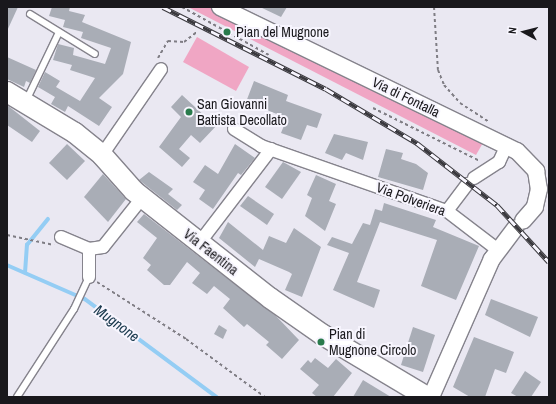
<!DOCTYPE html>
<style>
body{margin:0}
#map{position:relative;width:556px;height:404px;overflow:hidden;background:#eae8f2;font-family:"Archivo Narrow",sans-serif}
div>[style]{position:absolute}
.green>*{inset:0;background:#f0a6c4}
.stream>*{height:3.5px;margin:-1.75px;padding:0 1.75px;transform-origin:1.75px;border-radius:1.75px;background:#94cdf4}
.building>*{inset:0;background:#a9adb6}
.path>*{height:2px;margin-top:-1px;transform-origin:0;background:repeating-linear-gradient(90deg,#7f7d84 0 3px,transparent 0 6px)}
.roads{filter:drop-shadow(1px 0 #85838c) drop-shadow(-1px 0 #85838c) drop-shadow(0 1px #85838c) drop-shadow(0 -1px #85838c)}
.service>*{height:6px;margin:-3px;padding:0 3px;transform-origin:3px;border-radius:3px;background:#fff}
.minor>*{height:12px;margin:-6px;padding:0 6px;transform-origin:6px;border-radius:6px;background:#fff}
.tertiary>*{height:16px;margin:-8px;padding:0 8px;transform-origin:8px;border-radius:8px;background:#fff}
.primary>*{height:20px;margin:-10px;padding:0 10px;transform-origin:10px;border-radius:10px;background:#fff}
.rail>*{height:4.5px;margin-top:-2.25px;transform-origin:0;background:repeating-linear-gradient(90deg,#f7f5fe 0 9px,#3a393e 0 18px);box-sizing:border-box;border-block:1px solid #3a393e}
.dots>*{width:11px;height:11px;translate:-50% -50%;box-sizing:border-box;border:2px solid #f7f5fe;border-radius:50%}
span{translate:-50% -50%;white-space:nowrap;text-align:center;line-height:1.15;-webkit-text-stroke:4px #f7f5fe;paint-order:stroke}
.poi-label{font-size:14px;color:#19181c}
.left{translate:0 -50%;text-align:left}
.street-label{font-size:14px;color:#19181c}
.water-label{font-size:15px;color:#17374b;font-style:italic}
.frame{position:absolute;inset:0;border:8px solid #19181c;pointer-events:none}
.north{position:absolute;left:504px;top:12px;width:40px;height:40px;-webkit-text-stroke:3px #f7f5fe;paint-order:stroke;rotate:277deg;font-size:11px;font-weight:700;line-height:16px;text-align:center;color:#19181c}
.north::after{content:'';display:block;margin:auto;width:14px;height:18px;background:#19181c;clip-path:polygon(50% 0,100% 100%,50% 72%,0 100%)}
</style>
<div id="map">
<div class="green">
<div style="clip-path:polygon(188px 7px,211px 7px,484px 141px,476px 155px)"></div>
<div style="clip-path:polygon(197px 37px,249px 67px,236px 91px,183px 62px)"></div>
</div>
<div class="stream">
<div style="left:7px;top:265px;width:85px;rotate:23.6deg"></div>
<div style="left:85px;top:299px;width:164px;rotate:36.6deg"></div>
<div style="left:25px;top:273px;width:28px;rotate:-86deg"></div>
<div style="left:27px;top:245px;width:33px;rotate:-51deg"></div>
</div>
<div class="building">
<div style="clip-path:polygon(7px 7px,18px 7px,7px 31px)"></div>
<div style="clip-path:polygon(52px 7px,70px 7px,69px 11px,85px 15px,82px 22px,131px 42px,123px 74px,99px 98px,112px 107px,99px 126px,68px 106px,65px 112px,51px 104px,55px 97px,38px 87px,45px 72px,60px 81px,56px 87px,80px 101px,95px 78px,70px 70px,72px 65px,53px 60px,58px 44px,74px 48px,73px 55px,105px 64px,111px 48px,81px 38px,83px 32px,63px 27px,65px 20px,49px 16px)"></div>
<div style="clip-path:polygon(260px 7px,287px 7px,281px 17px)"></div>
<div style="clip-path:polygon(7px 57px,36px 70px,30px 83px,26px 81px,24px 87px,7px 79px)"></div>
<div style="clip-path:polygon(254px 81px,288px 95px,286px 101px,322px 114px,317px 128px,307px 125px,301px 140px,281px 133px,287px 118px,246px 102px)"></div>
<div style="clip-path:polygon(182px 95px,209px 120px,212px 117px,218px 124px,200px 143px,191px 135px,179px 149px,190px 158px,182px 167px,159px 147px,181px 117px,171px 107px)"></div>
<div style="clip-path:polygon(7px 105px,40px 131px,32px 142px,7px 125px)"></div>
<div style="clip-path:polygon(334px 134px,368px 142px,363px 160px,346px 153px,342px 160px,325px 153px)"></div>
<div style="clip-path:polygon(67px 144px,85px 161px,67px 180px,49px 163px)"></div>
<div style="clip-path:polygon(235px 144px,255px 158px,241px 175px,238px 173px,213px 209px,199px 199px,205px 190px,193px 182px,205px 165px,218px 174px)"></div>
<div style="clip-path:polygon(386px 149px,403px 153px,401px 159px,416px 164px,428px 173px,423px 190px,378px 177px)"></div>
<div style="clip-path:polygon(283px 162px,301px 172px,282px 199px,265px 187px)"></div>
<div style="clip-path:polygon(149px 172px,173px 189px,168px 194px,182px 205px,177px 210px,139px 180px)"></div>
<div style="clip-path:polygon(103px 174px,126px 199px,108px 222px,84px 197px)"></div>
<div style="clip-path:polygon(316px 175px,336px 184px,329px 201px,336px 204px,325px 231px,305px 216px,312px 198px,307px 195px)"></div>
<div style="clip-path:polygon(248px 196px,274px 214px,267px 225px,240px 206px)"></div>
<div style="clip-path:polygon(384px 203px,436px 220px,433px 227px,479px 246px,456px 300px,421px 286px,437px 240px,380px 222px,357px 282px,380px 290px,374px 308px,333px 290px,349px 253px,327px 245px,332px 237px,352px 244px,363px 223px,370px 225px,375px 209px,382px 211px)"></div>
<div style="clip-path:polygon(144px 214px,276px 316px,299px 340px,282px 359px,266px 345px,269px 342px,247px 324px,244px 327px,223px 308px,230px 299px,214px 286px,207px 294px,192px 283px,200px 273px,187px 262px,170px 285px,164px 285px,147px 270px,151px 265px,143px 258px,157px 238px,137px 222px)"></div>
<div style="clip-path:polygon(228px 222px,263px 250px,269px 236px,286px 243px,294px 228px,321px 247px,302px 297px,285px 290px,292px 274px,289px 272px,259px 259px,255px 267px,219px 238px)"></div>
<div style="clip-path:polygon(491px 299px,538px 317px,530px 337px,485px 315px)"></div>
<div style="clip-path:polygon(219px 325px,227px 330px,223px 339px,214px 334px)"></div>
<div style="clip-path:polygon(413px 327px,435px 335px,423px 372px,401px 365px)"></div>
<div style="clip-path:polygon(474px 337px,514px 352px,506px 373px,495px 369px,485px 397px,470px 397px,453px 387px)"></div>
<div style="clip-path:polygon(315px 358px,328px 368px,336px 359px,352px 373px,333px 397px,317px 397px,312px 393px,319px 385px,300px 369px,308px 360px,311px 363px)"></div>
<div style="clip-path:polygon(525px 371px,541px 382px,531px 397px,518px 397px,511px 393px)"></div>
<div style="clip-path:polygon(363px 380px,391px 397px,353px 397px)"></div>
</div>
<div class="path">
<div style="left:182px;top:7px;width:99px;rotate:28.9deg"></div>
<div style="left:434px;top:7px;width:63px;rotate:86.4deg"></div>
<div style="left:438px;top:70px;width:16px;rotate:68deg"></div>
<div style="left:444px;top:85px;width:24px;rotate:48deg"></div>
<div style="left:460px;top:103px;width:35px;rotate:33deg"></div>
<div style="left:158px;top:58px;width:20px;rotate:-60deg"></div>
<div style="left:168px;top:41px;width:16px;rotate:4deg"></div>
<div style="left:184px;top:42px;width:16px;rotate:-38deg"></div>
<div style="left:373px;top:108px;width:119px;rotate:26.4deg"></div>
<div style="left:7px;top:235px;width:48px;rotate:12deg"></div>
<div style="left:97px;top:282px;width:106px;rotate:32.6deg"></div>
<div style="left:186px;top:339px;width:98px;rotate:36.3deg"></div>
</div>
<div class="roads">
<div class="service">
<div style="left:30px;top:14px;width:76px;rotate:31.6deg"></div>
<div style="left:26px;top:101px;width:76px;rotate:-64.4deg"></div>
<div style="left:17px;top:397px;width:105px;rotate:-57.1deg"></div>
<div style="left:74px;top:309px;width:35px;rotate:-65deg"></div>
</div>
<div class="minor">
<div style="left:234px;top:129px;width:32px;rotate:32deg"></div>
<div style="left:261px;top:146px;width:197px;rotate:19.3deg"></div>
<div style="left:447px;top:211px;width:64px;rotate:37.4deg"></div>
<div style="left:102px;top:155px;width:104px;rotate:-55.5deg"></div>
<div style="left:474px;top:178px;width:30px;rotate:-33deg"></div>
<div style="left:499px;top:162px;width:19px;rotate:-65deg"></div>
<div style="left:447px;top:211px;width:34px;rotate:-53deg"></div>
<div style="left:61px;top:237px;width:30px;rotate:23deg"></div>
<div style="left:89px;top:249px;width:14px;rotate:-8deg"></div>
<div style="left:103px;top:247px;width:63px;rotate:-51.5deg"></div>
<div style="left:200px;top:242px;width:117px;rotate:-52.6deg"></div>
<div style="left:89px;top:249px;width:28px;rotate:90deg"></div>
</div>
<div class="tertiary">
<div style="left:220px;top:7px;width:330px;rotate:25.9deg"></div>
<div style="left:517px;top:151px;width:28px;rotate:46deg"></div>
<div style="left:536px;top:171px;width:18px;rotate:81deg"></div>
<div style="left:539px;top:189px;width:18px;rotate:103deg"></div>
<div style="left:535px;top:207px;width:18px;rotate:131deg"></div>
<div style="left:431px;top:397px;width:151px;rotate:-66.2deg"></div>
<div style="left:492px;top:259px;width:38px;rotate:-53deg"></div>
</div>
<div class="primary">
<div style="left:7px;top:92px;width:79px;rotate:31.1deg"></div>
<div style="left:75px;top:133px;width:35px;rotate:39deg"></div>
<div style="left:102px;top:155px;width:48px;rotate:48.4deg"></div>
<div style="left:134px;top:191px;width:173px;rotate:38.2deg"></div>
<div style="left:270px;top:298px;width:65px;rotate:34.9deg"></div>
<div style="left:323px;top:335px;width:121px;rotate:30.8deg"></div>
</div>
</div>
<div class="rail">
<div style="left:163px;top:7px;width:182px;rotate:26.7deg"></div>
<div style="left:326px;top:89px;width:106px;rotate:30.7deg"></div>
<div style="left:417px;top:143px;width:101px;rotate:37.8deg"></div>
<div style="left:497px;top:205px;width:77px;rotate:47.6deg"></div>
</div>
<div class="dots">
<div style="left:227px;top:32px;background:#297b4c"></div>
<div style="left:189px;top:112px;background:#297b4c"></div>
<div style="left:321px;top:342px;background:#297b4c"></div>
</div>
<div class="poi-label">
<span class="left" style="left:236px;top:32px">Pian del Mugnone</span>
<span class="left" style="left:197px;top:112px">San Giovanni<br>Battista Decollato</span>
<span class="left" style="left:329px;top:342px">Pian di<br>Mugnone Circolo</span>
</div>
<div class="street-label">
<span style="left:406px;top:97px;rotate:26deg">Via di Fontalla</span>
<span style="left:411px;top:199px;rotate:20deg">Via Polveriera</span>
<span style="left:211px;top:252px;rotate:38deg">Via Faentina</span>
</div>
<div class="water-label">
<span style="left:117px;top:323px;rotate:36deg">Mugnone</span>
</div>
<div class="frame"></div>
<div class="north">N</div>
</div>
